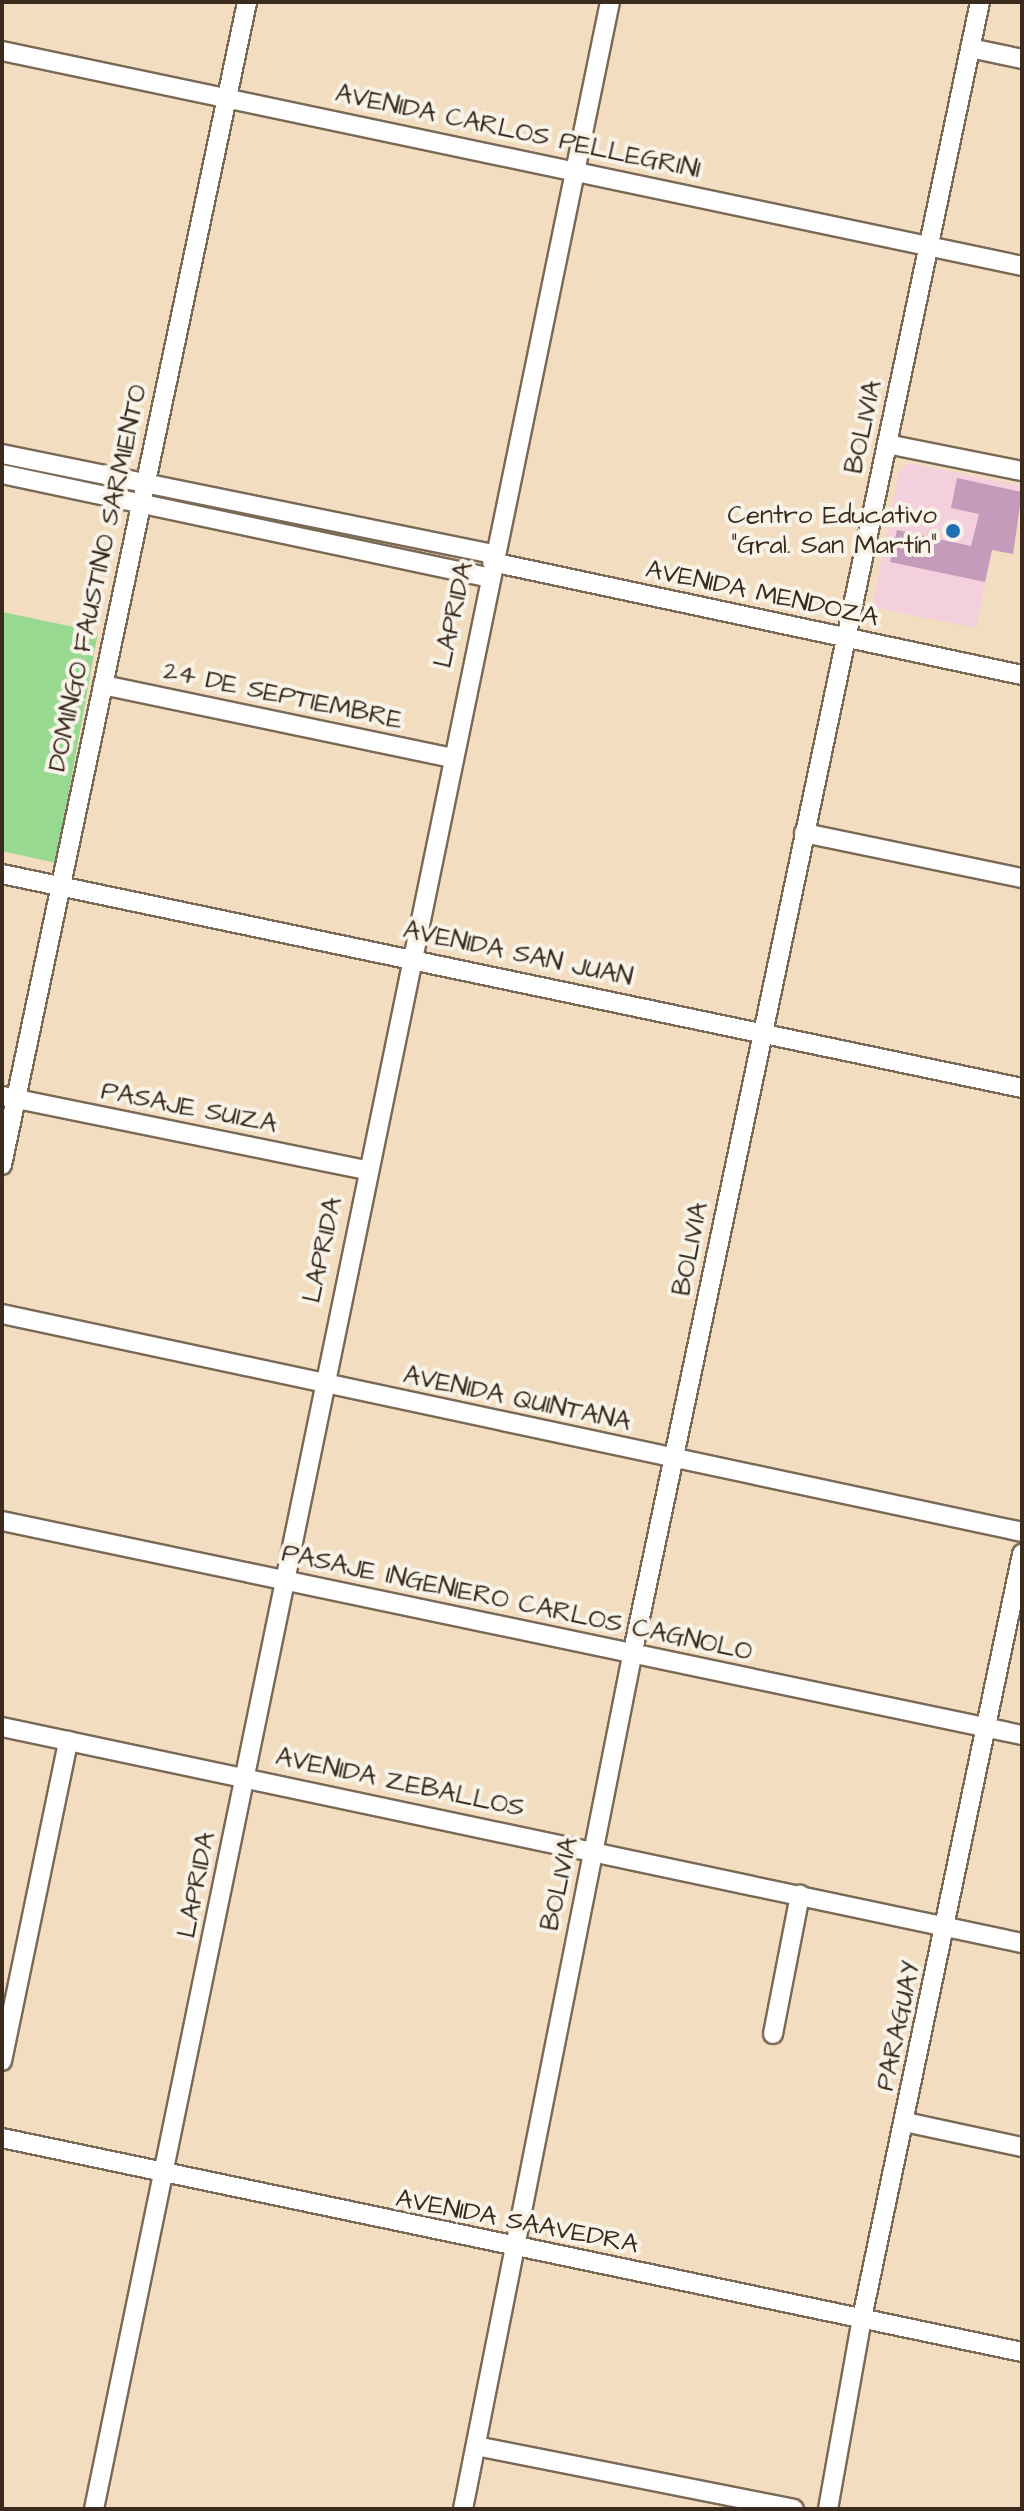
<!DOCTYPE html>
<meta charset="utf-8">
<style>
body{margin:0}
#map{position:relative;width:1024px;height:2511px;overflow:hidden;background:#f3ddc0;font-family:"Architects Daughter",sans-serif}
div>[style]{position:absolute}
.built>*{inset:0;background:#f4cfdc}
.green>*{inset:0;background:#97d990}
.building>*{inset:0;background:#c59bbb}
.roads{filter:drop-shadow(2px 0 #7b6957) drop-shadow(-2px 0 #7b6957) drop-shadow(0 2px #7b6957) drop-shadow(0 -2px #7b6957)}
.minor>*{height:18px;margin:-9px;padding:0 9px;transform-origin:9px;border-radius:9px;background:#fff}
.dots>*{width:22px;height:22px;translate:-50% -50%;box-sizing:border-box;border:4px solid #f7f3e8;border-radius:50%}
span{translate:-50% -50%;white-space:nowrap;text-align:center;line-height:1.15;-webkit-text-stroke:8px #f7f3e8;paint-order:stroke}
.street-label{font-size:26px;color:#3b2a1e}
.poi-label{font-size:26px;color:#3b2a1e}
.right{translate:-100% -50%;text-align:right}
.frame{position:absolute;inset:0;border:4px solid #3b2a1e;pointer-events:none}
</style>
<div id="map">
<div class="built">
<div style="clip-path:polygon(909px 463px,1022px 486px,1013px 554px,992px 550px,976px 628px,872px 607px,899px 472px)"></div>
</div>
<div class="green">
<div style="clip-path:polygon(2px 612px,98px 632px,56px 863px,2px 851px)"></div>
</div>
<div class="building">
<div style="clip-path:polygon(957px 478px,1022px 492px,1013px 554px,992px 550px,985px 582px,890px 562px,897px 530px,971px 546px,979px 514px,951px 508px)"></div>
</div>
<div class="roads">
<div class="minor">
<div style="left:970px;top:48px;width:53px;rotate:11.9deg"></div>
<div style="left:2px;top:51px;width:1042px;rotate:11.9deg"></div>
<div style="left:887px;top:444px;width:138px;rotate:11.3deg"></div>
<div style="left:2px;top:454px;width:501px;rotate:11.51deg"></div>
<div style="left:2px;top:474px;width:497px;rotate:12deg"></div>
<div style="left:492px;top:562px;width:542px;rotate:12.04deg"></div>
<div style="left:103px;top:685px;width:357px;rotate:11.8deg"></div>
<div style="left:804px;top:833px;width:223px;rotate:11.7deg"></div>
<div style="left:2px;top:874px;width:1042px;rotate:11.85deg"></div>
<div style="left:2px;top:1096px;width:371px;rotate:11.5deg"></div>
<div style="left:2px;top:1165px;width:1189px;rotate:-78.1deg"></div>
<div style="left:2px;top:1314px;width:1043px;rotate:12.06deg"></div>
<div style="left:2px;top:1521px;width:1042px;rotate:11.85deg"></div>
<div style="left:2px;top:1727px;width:1043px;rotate:11.96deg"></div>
<div style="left:773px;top:2034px;width:142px;rotate:-79deg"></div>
<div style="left:2px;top:2061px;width:327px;rotate:-78.3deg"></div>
<div style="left:905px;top:2122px;width:120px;rotate:12.1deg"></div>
<div style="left:2px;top:2138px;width:1042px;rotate:11.85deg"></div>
<div style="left:476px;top:2446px;width:324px;rotate:11.2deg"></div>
<div style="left:94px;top:2509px;width:2560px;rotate:-78.37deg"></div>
<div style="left:463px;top:2509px;width:870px;rotate:-78.79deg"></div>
<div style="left:632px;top:1656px;width:1690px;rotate:-78.12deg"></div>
<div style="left:828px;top:2509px;width:194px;rotate:-79.9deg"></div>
<div style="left:862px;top:2318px;width:781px;rotate:-78.17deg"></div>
</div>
</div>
<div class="dots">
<div style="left:953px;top:531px;background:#1f6fb2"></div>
</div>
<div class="street-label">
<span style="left:518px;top:132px;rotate:12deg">AVENIDA CARLOS PELLEGRINI</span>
<span style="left:864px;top:427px;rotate:-78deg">BOLIVIA</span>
<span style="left:98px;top:578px;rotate:-78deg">DOMINGO FAUSTINO SARMIENTO</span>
<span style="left:762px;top:594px;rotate:12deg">AVENIDA MENDOZA</span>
<span style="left:454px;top:615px;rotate:-78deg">LAPRIDA</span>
<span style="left:283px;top:696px;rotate:12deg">24 DE SEPTIEMBRE</span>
<span style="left:518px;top:954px;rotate:12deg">AVENIDA SAN JUAN</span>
<span style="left:189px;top:1108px;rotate:11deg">PASAJE SUIZA</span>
<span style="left:691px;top:1249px;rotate:-79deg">BOLIVIA</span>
<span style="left:323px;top:1250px;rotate:-78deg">LAPRIDA</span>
<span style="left:517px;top:1399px;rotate:12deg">AVENIDA QUINTANA</span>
<span style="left:517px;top:1603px;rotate:12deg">PASAJE INGENIERO CARLOS CAGNOLO</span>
<span style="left:400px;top:1783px;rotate:12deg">AVENIDA ZEBALLOS</span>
<span style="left:560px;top:1884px;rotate:-78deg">BOLIVIA</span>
<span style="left:197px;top:1885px;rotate:-79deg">LAPRIDA</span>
<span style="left:899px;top:2026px;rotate:-78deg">PARAGUAY</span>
<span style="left:517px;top:2222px;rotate:11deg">AVENIDA SAAVEDRA</span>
</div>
<div class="poi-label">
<span class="right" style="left:937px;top:531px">Centro Educativo<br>"Gral. San Martín"</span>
</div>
<div class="frame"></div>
</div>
